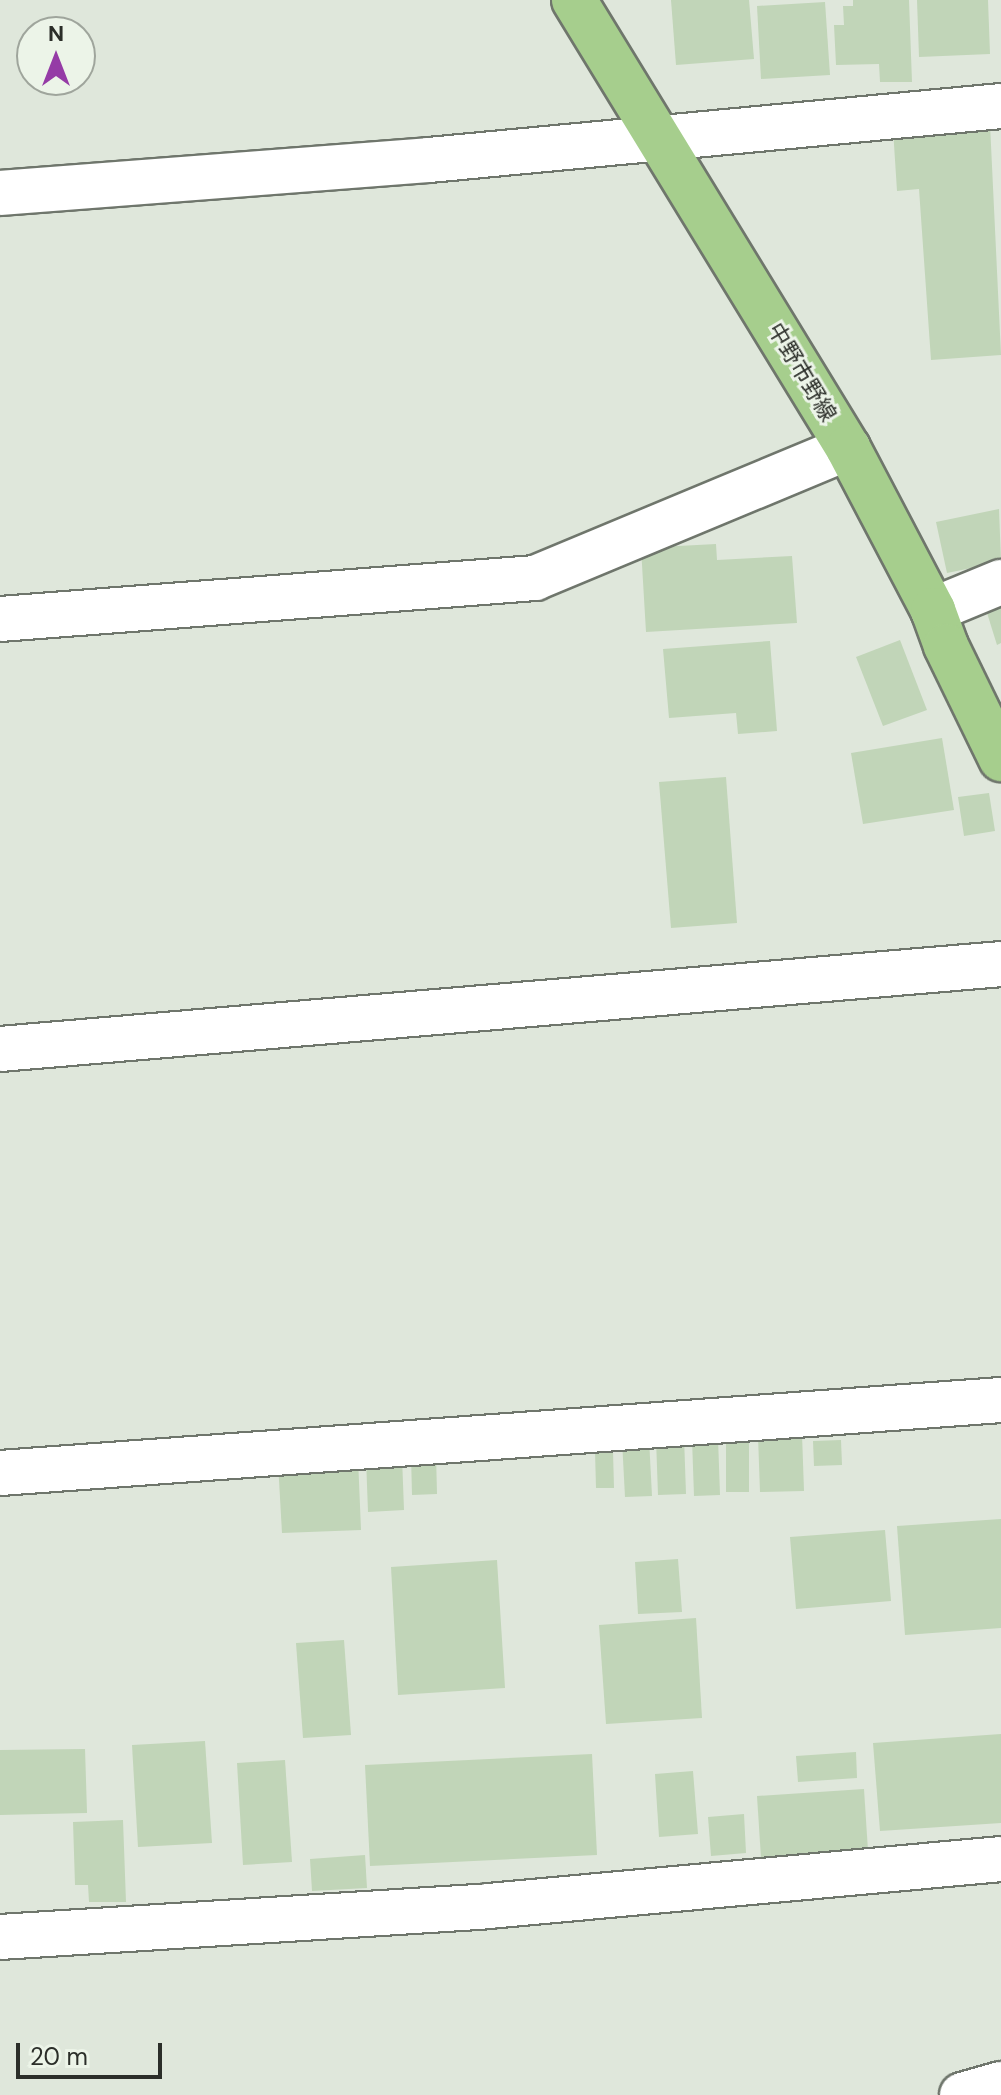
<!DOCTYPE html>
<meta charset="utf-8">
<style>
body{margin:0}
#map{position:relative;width:1001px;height:2095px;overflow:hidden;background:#dfe7db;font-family:"DM Sans","Noto Sans JP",sans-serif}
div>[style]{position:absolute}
.building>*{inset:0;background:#c1d5b8}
.roads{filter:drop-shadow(2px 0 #6f766c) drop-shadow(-2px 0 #6f766c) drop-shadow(0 2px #6f766c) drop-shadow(0 -2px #6f766c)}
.minor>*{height:44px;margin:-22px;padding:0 22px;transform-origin:22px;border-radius:22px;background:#fff}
.major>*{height:44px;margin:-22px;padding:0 22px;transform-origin:22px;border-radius:22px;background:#a6ce8d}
span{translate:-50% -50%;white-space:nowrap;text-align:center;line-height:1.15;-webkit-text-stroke:6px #ecf4e8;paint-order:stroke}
.street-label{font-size:22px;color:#2b2e29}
.north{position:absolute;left:16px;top:16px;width:80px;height:80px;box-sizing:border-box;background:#ecf4e8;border:2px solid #9fa59c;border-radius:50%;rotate:0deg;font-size:22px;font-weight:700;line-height:32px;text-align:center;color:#2b2e29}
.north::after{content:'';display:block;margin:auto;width:28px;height:36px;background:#953ba6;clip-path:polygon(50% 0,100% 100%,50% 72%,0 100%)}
.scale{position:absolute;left:16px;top:2043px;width:146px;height:36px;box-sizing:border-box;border:4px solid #2b2e29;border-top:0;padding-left:10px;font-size:24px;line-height:28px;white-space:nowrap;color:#2b2e29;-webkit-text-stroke:6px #ecf4e8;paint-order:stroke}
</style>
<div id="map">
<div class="building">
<div style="clip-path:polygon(671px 0,749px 0,754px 59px,676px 65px)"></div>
<div style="clip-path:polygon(853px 0,909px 0,912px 82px,880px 82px,879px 64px,836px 65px,834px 25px,844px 25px,843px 6px,853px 6px)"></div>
<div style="clip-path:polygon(917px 0,988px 0,990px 54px,919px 57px)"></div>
<div style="clip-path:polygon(825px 2px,830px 75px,761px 79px,757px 6px)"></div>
<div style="clip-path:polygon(990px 124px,1001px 355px,931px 360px,919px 189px,897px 191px,893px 129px)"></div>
<div style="clip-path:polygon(999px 509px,1001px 562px,947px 573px,936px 522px)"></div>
<div style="clip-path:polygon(716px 544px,717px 560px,792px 556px,797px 623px,646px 632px,641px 548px)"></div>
<div style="clip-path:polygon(1001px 594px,1001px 643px,997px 645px,983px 600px)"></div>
<div style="clip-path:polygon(900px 640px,927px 710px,883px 726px,856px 657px)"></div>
<div style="clip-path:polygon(770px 641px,777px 731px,738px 734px,736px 713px,669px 718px,663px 649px)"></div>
<div style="clip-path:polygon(942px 738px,954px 810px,863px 824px,851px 753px)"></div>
<div style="clip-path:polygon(726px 777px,737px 923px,671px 928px,659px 782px)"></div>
<div style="clip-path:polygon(989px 793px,995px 831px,964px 836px,958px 797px)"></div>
<div style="clip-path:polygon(802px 1434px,804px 1491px,760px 1492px,758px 1436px)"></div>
<div style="clip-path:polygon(684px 1437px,686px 1494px,658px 1495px,656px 1439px)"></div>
<div style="clip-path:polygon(718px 1438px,720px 1495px,694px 1496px,692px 1439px)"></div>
<div style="clip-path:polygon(649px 1439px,652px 1496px,625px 1497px,622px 1440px)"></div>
<div style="clip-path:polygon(726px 1439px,749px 1439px,749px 1492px,726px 1492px)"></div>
<div style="clip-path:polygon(841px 1440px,842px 1465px,814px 1466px,813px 1441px)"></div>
<div style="clip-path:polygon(595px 1451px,613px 1451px,614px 1488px,596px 1488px)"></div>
<div style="clip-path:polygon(436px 1454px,437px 1494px,412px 1495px,411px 1455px)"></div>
<div style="clip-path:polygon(402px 1457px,404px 1510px,368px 1512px,366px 1458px)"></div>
<div style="clip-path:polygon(358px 1458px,361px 1530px,282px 1533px,278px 1462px)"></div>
<div style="clip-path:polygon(1001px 1519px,1001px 1628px,905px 1635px,897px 1526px)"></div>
<div style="clip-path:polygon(885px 1530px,891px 1601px,796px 1609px,790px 1537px)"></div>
<div style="clip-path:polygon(678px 1559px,682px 1612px,638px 1614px,635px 1562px)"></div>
<div style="clip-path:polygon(497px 1560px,505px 1688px,398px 1695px,391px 1567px)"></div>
<div style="clip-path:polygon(696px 1618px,702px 1718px,606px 1724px,599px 1625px)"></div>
<div style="clip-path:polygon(344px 1640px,351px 1735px,303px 1738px,296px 1643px)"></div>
<div style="clip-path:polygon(1001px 1734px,1001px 1823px,880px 1831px,873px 1743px)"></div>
<div style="clip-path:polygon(205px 1741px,212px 1843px,138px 1847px,132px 1745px)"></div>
<div style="clip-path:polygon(85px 1749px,87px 1813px,0 1815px,0 1750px)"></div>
<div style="clip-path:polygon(856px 1752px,857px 1778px,798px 1782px,796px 1756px)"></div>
<div style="clip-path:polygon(592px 1754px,597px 1855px,370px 1866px,365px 1765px)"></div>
<div style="clip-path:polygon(285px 1760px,292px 1862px,243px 1865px,237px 1763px)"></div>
<div style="clip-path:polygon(693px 1771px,698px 1834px,659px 1837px,655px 1774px)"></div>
<div style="clip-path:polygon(864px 1789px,868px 1851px,761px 1858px,757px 1796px)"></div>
<div style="clip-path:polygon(744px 1814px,746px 1853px,711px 1856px,708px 1817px)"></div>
<div style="clip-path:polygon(123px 1820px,126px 1902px,89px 1902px,88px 1885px,75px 1885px,73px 1822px)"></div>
<div style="clip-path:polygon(365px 1855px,367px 1888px,312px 1891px,310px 1859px)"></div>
</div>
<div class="roads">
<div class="minor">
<div style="left:0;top:193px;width:430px;rotate:-4.4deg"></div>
<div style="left:429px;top:160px;width:575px;rotate:-5.39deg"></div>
<div style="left:933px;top:610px;width:74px;rotate:-22.4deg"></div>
<div style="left:0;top:619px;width:537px;rotate:-4.38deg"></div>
<div style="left:535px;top:578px;width:339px;rotate:-22.6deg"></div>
<div style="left:0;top:1049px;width:1005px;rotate:-4.85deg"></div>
<div style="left:0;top:1473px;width:1004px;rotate:-4.17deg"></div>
<div style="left:0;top:1937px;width:490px;rotate:-3.6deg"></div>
<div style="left:489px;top:1906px;width:514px;rotate:-5.24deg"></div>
<div style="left:962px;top:2095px;width:41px;rotate:-15.8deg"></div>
</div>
<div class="major">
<div style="left:574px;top:0;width:525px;rotate:58.55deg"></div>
<div style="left:848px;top:448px;width:183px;rotate:62.3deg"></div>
<div style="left:933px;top:610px;width:38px;rotate:70deg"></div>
<div style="left:946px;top:646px;width:126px;rotate:64deg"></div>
</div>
</div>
<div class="street-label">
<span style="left:802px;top:372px;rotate:59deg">中野市野線</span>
</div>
<div class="north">N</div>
<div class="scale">20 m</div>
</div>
